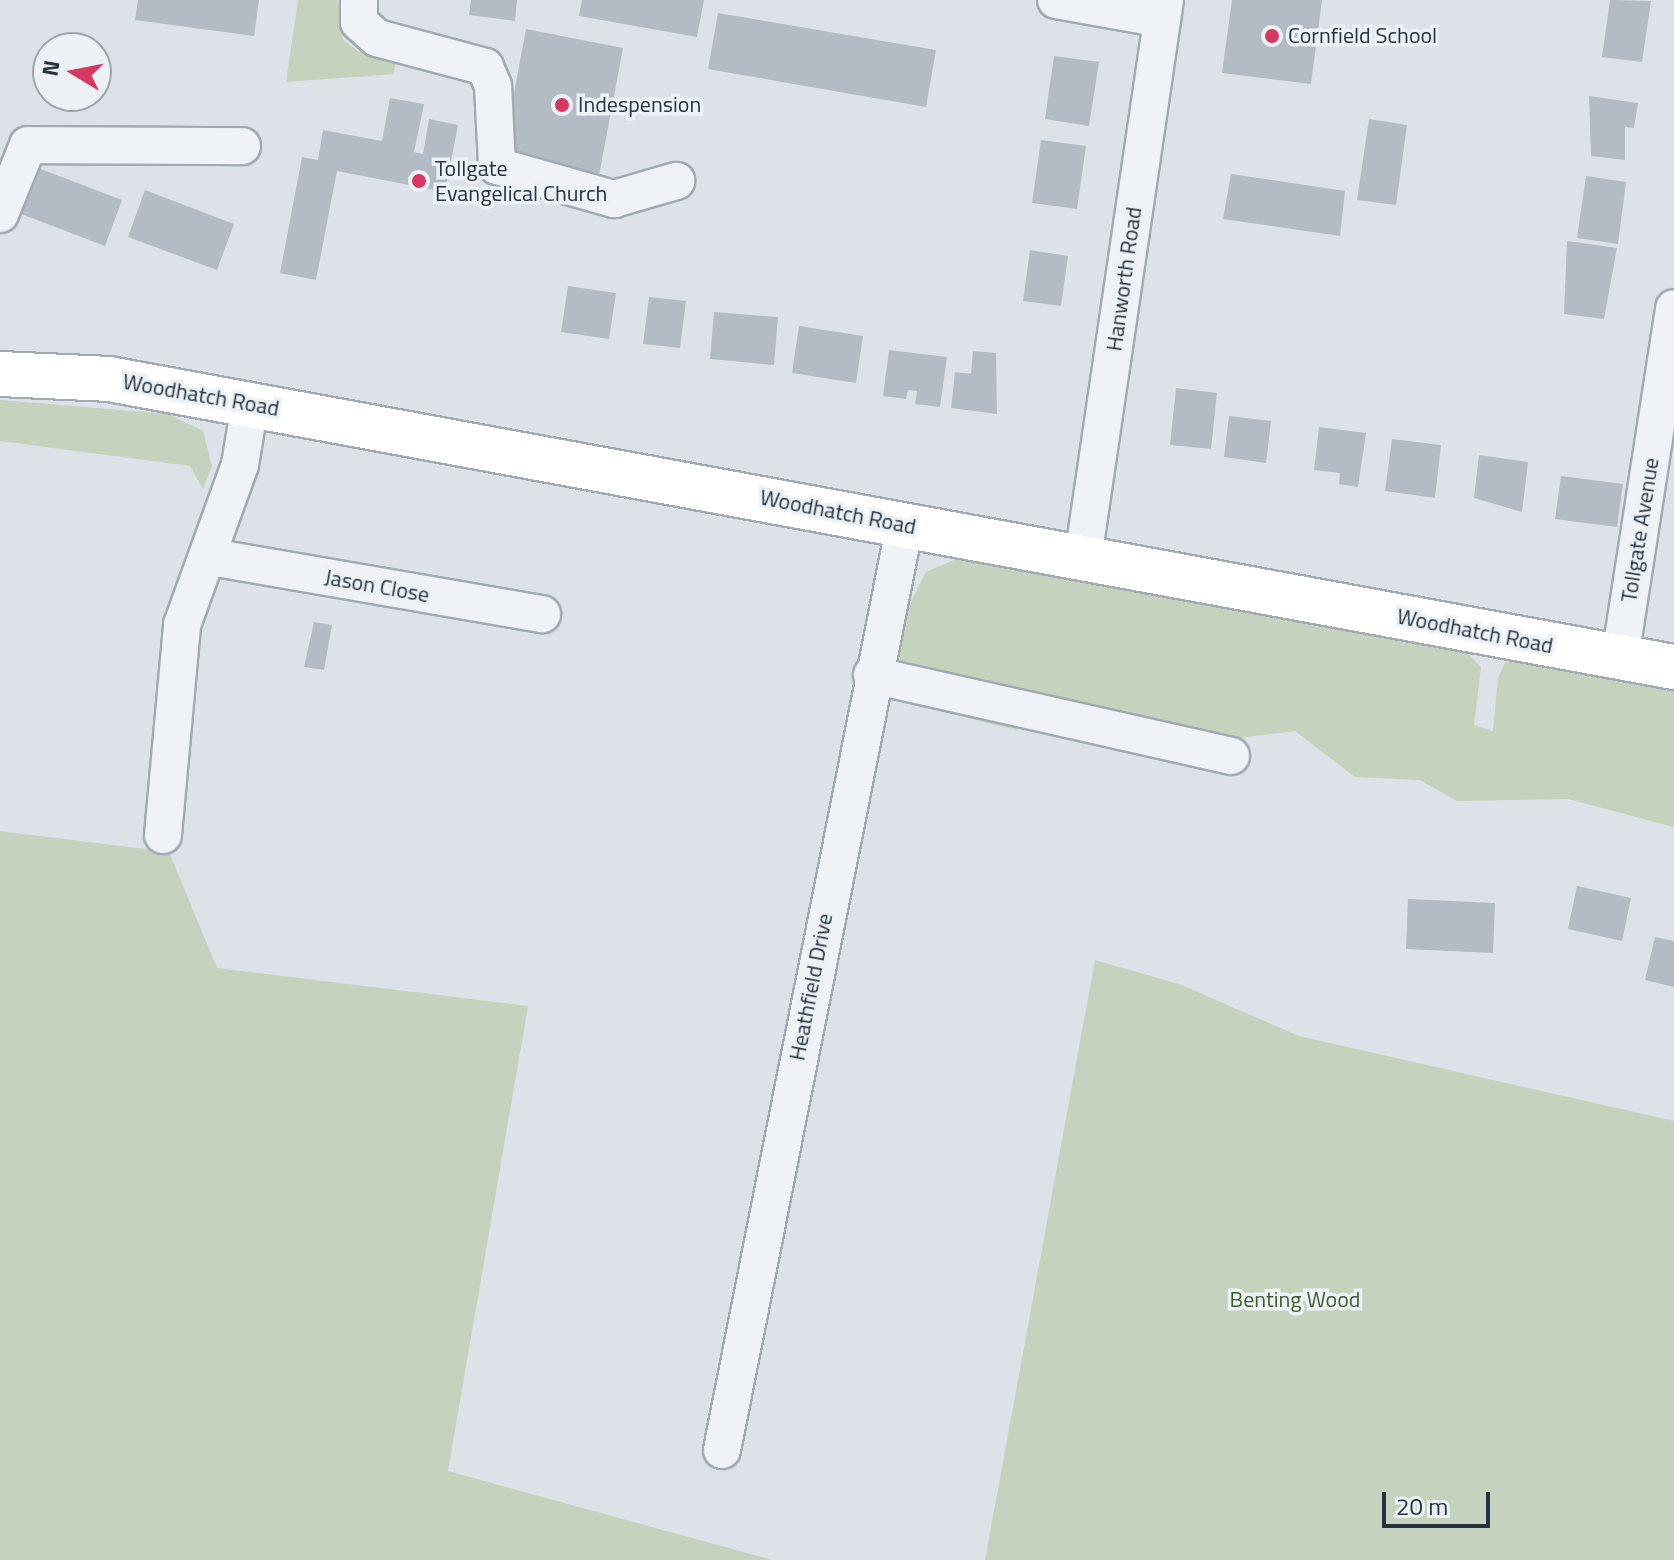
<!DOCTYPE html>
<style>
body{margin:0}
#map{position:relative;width:1674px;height:1560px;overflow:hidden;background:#dce2e8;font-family:"Titillium Web",sans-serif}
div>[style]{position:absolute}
.green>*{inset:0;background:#c5d2bd}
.building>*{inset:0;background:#b3bcc5}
.roads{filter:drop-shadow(2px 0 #a1aab2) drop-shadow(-2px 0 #a1aab2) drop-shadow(0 2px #a1aab2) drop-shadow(0 -2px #a1aab2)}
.minor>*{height:36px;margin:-18px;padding:0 18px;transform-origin:18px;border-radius:18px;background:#eff2f6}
.major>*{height:44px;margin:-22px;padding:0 22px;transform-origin:22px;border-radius:22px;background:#fff}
.dots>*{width:22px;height:22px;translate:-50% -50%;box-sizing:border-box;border:4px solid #ecf1f5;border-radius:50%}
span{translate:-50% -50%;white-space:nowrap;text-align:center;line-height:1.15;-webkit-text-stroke:7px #ecf1f5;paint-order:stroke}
.poi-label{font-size:22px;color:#25323f}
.left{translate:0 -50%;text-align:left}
.street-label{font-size:22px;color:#25323f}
.park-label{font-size:22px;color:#3f5c31}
.north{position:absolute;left:32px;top:32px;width:80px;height:80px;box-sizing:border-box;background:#ecf1f5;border:2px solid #9ca5ac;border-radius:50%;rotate:280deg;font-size:22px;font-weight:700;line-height:32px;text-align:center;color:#25323f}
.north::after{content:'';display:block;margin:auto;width:28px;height:36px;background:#d73763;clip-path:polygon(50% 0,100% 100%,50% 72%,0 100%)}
.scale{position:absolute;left:1382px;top:1492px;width:108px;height:36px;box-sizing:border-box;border:4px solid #25323f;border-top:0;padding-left:10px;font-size:24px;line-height:28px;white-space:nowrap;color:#25323f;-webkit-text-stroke:6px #ecf1f5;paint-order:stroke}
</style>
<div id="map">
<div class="green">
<div style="clip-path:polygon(298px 0,338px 0,343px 40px,359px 52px,396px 58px,394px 74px,286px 82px)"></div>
<div style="clip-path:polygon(0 400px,168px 414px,203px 431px,212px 466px,203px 489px,190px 466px,0 441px)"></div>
<div style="clip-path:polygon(963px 556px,1463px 649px,1481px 667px,1474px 725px,1493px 731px,1498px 678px,1505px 663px,1519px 660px,1674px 688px,1674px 827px,1568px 799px,1457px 801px,1420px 780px,1355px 777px,1295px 731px,1231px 739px,1034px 696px,1016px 730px,895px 700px,904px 616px,926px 572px)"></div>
<div style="clip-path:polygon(0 831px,169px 852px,217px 968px,528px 1006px,448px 1471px,772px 1560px,0 1560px)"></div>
<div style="clip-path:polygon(1095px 960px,1179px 984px,1299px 1036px,1674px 1121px,1674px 1560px,985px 1560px)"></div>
</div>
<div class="building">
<div style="clip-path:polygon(138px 0,259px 0,254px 36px,135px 20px)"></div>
<div style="clip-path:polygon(471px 0,517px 0,515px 21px,469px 15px)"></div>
<div style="clip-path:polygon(582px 0,704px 0,697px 37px,579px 16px)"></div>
<div style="clip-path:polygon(1232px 0,1322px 0,1311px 84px,1222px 73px)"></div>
<div style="clip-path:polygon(1610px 0,1651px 1px,1642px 62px,1602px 57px)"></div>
<div style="clip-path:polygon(718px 13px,936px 50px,926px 107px,708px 69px)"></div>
<div style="clip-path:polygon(526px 29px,623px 48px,598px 181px,501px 162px)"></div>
<div style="clip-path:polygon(1054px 56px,1099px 62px,1089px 126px,1045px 119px)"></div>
<div style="clip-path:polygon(1589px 96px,1638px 103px,1634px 128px,1625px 127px,1625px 160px,1591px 156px)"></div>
<div style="clip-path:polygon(390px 98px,424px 104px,414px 152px,423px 154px,429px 119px,458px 125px,445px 192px,337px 171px,316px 280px,280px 273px,302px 157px,318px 160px,323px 130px,382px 141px)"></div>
<div style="clip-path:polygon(1369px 119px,1407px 125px,1396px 205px,1357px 200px)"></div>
<div style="clip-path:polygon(1041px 140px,1086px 146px,1077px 209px,1032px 203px)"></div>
<div style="clip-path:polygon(33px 166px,122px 200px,105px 246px,16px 212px)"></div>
<div style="clip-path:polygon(1231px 174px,1345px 191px,1340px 236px,1223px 219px)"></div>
<div style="clip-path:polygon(1586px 176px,1626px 182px,1618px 244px,1577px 238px)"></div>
<div style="clip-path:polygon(145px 190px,234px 224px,217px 270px,128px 237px)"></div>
<div style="clip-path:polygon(1567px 241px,1617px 248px,1604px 319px,1564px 314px)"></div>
<div style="clip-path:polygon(1030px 250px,1068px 256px,1061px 306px,1023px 301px)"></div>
<div style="clip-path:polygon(568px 286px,616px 293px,609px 339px,561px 332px)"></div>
<div style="clip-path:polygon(649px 297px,686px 301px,680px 348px,643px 344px)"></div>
<div style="clip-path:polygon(714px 312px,778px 317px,774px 365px,710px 359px)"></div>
<div style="clip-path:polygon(799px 326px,863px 336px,856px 383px,792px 373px)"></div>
<div style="clip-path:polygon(889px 350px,947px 357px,940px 407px,915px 404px,917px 391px,908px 390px,906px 399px,883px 396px)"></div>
<div style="clip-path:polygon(973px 351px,996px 353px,997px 414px,951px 408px,955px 372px,971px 374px)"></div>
<div style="clip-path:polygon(1176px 388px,1217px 393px,1211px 449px,1170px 445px)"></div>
<div style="clip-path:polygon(1229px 416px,1271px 421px,1266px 463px,1224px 457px)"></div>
<div style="clip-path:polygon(1319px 427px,1366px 433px,1358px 487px,1339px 484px,1340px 473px,1314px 470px)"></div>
<div style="clip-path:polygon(1392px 439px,1441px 445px,1435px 498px,1385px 491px)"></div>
<div style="clip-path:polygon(1479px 455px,1528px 462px,1522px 512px,1474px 498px)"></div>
<div style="clip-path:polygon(1561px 476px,1623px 484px,1617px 527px,1555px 519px)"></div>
<div style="clip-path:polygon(314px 622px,332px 625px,324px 670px,304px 667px)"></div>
<div style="clip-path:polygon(1577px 886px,1631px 898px,1622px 941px,1568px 929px)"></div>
<div style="clip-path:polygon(1408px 899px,1495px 903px,1493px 953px,1406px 949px)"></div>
<div style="clip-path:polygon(1655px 937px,1674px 941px,1674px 987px,1645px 980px)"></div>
</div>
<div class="roads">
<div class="minor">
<div style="left:359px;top:0;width:22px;rotate:90deg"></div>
<div style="left:359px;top:22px;width:24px;rotate:42deg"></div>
<div style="left:377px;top:38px;width:112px;rotate:15deg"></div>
<div style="left:485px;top:67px;width:21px;rotate:67deg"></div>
<div style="left:493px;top:86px;width:80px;rotate:87.1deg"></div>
<div style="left:497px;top:166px;width:122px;rotate:15.8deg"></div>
<div style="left:614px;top:199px;width:65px;rotate:-16.2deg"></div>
<div style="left:1056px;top:0;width:108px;rotate:10.2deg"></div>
<div style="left:0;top:214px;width:74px;rotate:-67.9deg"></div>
<div style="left:28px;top:145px;width:214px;rotate:0.3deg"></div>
<div style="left:211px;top:557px;width:336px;rotate:9.8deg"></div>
<div style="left:1083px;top:558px;width:564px;rotate:-81.64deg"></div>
<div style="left:1620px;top:658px;width:354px;rotate:-81.2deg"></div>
<div style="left:872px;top:675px;width:368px;rotate:12.7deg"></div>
<div style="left:163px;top:835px;width:211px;rotate:-84.8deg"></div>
<div style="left:182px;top:625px;width:170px;rotate:-70.1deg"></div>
<div style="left:240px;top:465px;width:62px;rotate:-80.7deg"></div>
<div style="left:722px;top:1450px;width:944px;rotate:-78.82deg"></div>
</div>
<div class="major">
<div style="left:0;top:374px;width:109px;rotate:2.6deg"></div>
<div style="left:109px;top:379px;width:1591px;rotate:10.43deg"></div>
</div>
</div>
<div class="dots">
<div style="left:1272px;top:36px;background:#d73763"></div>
<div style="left:562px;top:105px;background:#d73763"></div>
<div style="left:419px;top:181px;background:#d73763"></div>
</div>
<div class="poi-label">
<span class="left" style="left:1288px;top:36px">Cornfield School</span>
<span class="left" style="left:578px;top:105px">Indespension</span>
<span class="left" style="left:435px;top:181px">Tollgate<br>Evangelical Church</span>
</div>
<div class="street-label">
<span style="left:1124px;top:279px;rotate:-82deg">Hanworth Road</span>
<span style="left:201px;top:395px;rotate:10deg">Woodhatch Road</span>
<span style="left:838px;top:512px;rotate:11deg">Woodhatch Road</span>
<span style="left:1640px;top:530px;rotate:-81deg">Tollgate Avenue</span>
<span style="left:377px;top:586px;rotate:10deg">Jason Close</span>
<span style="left:1475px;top:631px;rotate:11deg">Woodhatch Road</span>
<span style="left:811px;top:987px;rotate:-79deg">Heathfield Drive</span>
</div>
<div class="park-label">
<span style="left:1295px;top:1300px">Benting Wood</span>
</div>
<div class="north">N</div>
<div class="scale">20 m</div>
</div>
